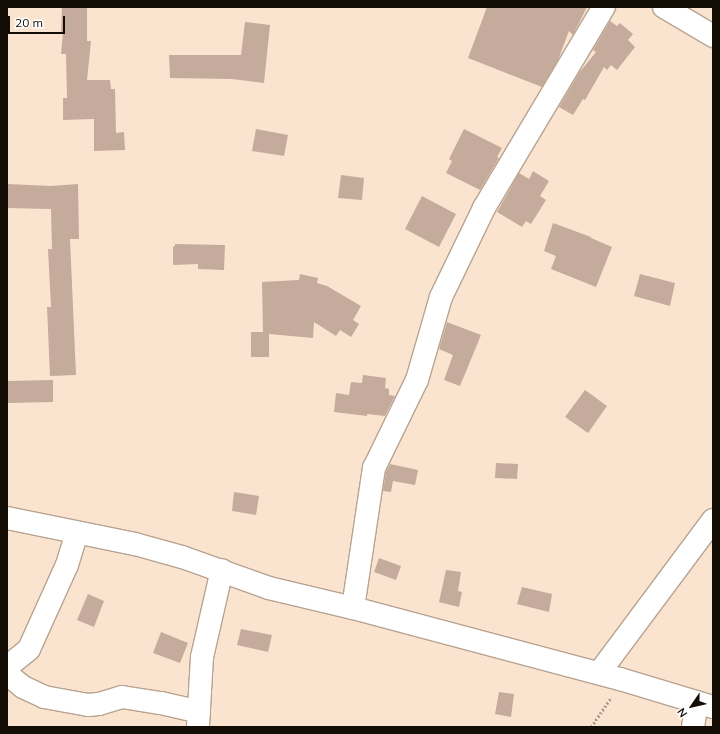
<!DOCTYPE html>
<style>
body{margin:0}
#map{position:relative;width:720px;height:734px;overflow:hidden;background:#fae4d0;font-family:Mulish,sans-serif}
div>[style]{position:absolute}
.building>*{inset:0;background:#c4ab9c}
.path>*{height:2.5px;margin-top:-1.25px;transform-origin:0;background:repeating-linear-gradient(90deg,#ac9b8c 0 2px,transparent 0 4px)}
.roads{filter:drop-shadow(1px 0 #b8a390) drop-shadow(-1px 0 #b8a390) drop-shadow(0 1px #b8a390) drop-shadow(0 -1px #b8a390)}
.minor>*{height:22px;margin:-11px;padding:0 11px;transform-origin:11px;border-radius:11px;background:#fff}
span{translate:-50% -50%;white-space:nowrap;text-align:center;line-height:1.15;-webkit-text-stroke:3px #fff;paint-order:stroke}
.frame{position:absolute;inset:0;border:8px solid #140d06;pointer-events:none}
.north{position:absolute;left:672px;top:686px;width:40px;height:40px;-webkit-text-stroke:3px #fff;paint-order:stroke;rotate:236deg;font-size:11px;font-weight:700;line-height:16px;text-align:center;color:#140d06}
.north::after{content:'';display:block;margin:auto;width:14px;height:18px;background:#140d06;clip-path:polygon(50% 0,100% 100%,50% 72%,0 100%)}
.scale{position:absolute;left:8px;top:16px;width:57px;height:18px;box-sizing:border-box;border:2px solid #140d06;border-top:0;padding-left:5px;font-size:12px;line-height:14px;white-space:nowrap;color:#140d06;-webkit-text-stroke:3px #fff;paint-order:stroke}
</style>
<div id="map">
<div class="building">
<div style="clip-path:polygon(62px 7px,87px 7px,87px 41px,91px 41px,87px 80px,110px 80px,111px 89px,115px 89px,116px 133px,124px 132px,125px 150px,94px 151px,94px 119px,63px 120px,63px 98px,67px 98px,66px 54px,61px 54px,63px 33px,61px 33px)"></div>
<div style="clip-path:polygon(487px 7px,587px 7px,573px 35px,569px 31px,558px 60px,542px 87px,468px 58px)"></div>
<div style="clip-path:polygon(610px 21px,617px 26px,620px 23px,633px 34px,628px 40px,635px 47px,617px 70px,611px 65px,607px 70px,604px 67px,585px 100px,583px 99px,573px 115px,559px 107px,579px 73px,596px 52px,593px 50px)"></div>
<div style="clip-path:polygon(245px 22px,270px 25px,264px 83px,232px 79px,170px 78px,169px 55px,241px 55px)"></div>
<div style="clip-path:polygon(256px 129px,288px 135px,284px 156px,252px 151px)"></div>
<div style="clip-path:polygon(464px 129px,502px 148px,497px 157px,499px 158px,480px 190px,446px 173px,452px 161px,449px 159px)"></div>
<div style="clip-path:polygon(533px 171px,549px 181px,540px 196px,546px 200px,531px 224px,526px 221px,522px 227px,497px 212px,519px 173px,529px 179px)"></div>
<div style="clip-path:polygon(341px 175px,364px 178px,362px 200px,338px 198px)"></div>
<div style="clip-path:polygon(7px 184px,51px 186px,78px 184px,79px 239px,70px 239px,76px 375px,50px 376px,47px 307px,51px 307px,48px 249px,52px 249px,51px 209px,7px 208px)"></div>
<div style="clip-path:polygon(422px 196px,456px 214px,439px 247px,405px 229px)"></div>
<div style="clip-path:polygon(553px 223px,591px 237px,591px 238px,612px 247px,596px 287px,551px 269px,556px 256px,544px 251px)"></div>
<div style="clip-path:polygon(175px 244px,225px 245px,224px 270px,198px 269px,198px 264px,173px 265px,173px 247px,175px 246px)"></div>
<div style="clip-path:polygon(300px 274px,318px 278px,317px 283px,327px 286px,361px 306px,353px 320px,359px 324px,351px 337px,340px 330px,336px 336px,314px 322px,313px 338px,269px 334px,269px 357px,251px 357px,251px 332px,263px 332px,262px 282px,299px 280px)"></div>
<div style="clip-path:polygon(640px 274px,675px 283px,670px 306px,634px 296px)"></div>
<div style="clip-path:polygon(447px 322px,481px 335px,460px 386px,444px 380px,453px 355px,439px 349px)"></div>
<div style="clip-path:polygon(363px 375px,386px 378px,385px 388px,389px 389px,389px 395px,395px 396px,385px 416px,367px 414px,367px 416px,334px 412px,336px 393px,349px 395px,351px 382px,362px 383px)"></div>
<div style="clip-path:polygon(53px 380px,53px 402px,7px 403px,7px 381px)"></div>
<div style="clip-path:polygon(585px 390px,607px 406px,588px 433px,565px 417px)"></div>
<div style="clip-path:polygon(496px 463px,518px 464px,517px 479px,495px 478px)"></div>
<div style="clip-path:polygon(390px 464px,418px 470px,415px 485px,393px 481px,391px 492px,383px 491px,386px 472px)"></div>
<div style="clip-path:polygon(234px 492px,259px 496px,256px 515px,232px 511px)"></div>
<div style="clip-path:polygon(379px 558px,401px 566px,396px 580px,374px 572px)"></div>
<div style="clip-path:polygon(446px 570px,461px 572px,458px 591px,462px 592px,459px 607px,439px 602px)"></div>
<div style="clip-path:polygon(522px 587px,552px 594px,549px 612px,517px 604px)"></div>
<div style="clip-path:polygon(88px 594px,104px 601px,94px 627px,77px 620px)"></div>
<div style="clip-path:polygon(241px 629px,272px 635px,268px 652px,237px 645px)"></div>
<div style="clip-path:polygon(161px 632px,188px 643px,180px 663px,153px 653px)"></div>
<div style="clip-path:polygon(499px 692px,514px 694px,511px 717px,495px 714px)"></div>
</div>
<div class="path">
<div style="left:591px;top:727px;width:36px;rotate:-56deg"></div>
</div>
<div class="roads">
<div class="minor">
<div style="left:664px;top:7px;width:57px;rotate:30.6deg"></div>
<div style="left:7px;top:518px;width:131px;rotate:11.5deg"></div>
<div style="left:135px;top:544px;width:49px;rotate:15.5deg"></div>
<div style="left:182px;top:557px;width:92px;rotate:19.6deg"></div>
<div style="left:269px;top:588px;width:86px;rotate:13.4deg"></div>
<div style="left:353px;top:608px;width:276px;rotate:14.9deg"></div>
<div style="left:620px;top:679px;width:97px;rotate:16.8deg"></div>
<div style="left:353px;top:608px;width:142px;rotate:-81.5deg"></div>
<div style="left:374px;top:468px;width:98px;rotate:-64deg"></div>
<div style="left:417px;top:380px;width:86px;rotate:-73.9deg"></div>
<div style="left:441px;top:297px;width:99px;rotate:-64.2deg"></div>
<div style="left:484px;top:208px;width:234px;rotate:-59.2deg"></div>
<div style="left:7px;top:667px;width:28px;rotate:-39deg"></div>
<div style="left:29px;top:649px;width:92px;rotate:-65.7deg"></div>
<div style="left:67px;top:565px;width:34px;rotate:-73deg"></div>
<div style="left:599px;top:673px;width:191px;rotate:-53.3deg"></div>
<div style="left:7px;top:674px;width:21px;rotate:39deg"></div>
<div style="left:23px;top:687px;width:23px;rotate:25deg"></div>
<div style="left:44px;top:697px;width:45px;rotate:10.3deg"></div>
<div style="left:88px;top:705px;width:11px;rotate:-5deg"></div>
<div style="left:99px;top:704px;width:24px;rotate:-17deg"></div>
<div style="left:122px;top:697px;width:39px;rotate:9deg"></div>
<div style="left:161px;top:703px;width:39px;rotate:13deg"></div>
<div style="left:198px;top:726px;width:69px;rotate:-86.7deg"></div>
<div style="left:202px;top:657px;width:89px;rotate:-77.1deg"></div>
<div style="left:693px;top:727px;width:25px;rotate:-81deg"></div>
</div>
</div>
<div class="frame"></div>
<div class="north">N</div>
<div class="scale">20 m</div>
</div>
